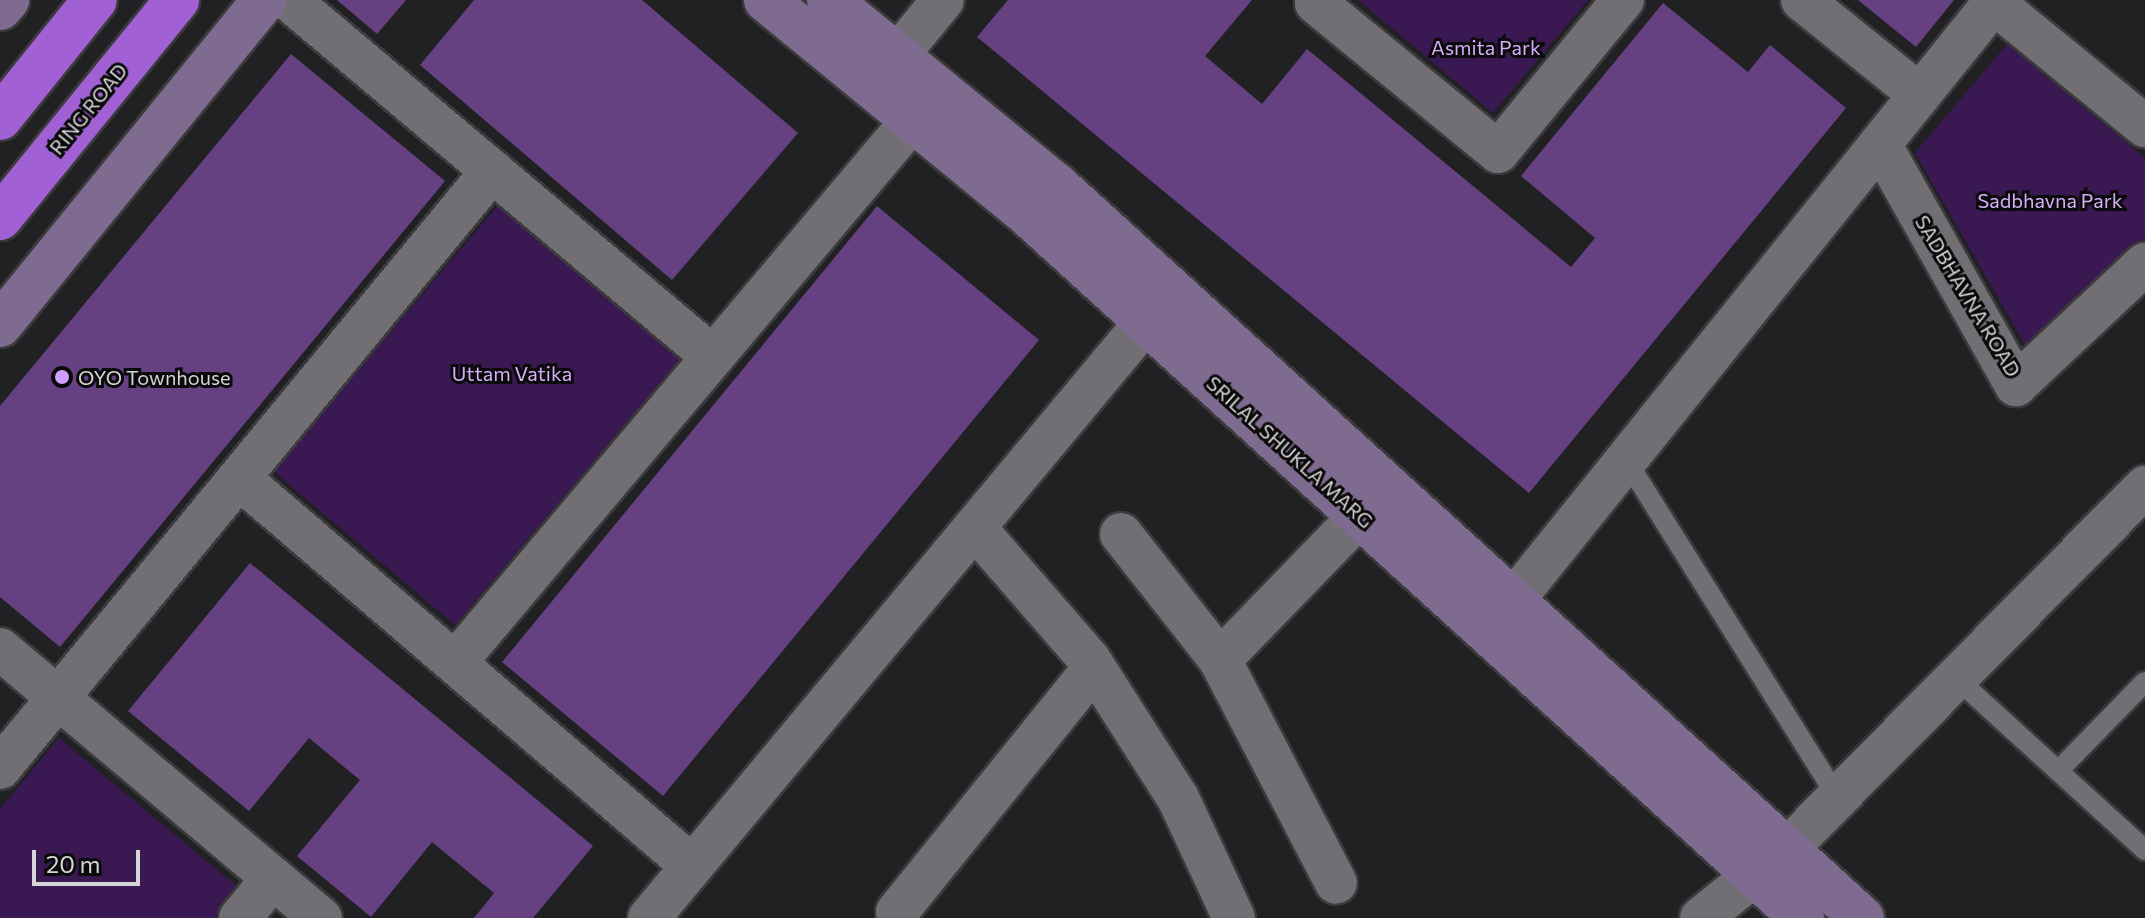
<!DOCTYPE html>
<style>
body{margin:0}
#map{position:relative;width:2145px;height:918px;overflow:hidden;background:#212023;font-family:Commissioner,sans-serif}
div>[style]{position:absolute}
.green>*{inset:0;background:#3a1852}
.building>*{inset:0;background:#654182}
.roads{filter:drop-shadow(2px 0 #3b3a3c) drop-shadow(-2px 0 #3b3a3c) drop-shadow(0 2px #3b3a3c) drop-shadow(0 -2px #3b3a3c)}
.lane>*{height:20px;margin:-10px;padding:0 10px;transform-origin:10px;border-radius:10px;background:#716f73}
.street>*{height:42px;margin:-21px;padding:0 21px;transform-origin:21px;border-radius:21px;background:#716f73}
.secondary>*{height:44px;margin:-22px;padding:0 22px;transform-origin:22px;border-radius:22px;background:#7f6b90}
.highway>*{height:44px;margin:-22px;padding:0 22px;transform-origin:22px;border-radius:22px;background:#a161d5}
.dots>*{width:22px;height:22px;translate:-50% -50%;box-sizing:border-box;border:4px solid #0b0a0b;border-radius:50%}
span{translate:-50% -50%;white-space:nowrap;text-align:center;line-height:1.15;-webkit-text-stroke:6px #0b0a0b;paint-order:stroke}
.park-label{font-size:20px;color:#d5aefa}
.street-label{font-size:20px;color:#d5d4d6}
.poi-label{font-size:20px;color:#d5d4d6}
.left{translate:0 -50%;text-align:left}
.scale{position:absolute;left:32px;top:850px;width:108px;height:36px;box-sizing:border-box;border:4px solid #d5d4d6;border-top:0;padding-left:10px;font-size:24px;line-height:28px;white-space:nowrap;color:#d5d4d6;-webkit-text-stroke:6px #0b0a0b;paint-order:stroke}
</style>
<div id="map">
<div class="green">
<div style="clip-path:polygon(1358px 0,1588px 0,1493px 113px)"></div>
<div style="clip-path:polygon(2007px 44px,2145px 158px,2145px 238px,2027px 348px,1915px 153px)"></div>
<div style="clip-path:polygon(498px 205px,680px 359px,455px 625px,273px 471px)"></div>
<div style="clip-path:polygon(59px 738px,240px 889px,215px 918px,0 918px,0 809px)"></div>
</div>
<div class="building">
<div style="clip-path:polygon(337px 0,406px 0,377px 34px)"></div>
<div style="clip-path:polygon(474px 0,642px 0,798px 133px,672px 280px,420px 65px)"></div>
<div style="clip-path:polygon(1008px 0,1252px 0,1205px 56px,1262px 104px,1307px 49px,1571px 267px,1595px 238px,1521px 176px,1663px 3px,1748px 72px,1770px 45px,1846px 108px,1529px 493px,977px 37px)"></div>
<div style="clip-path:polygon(1858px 0,1954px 0,1916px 47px)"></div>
<div style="clip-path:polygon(291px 54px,445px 181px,60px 647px,0 597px,0 406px)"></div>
<div style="clip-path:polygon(877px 206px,1039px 340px,663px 796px,502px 662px)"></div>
<div style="clip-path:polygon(250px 563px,593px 846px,533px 918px,474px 918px,494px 893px,432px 842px,371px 917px,297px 856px,360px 780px,309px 738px,249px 811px,128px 711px)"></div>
</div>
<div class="roads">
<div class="lane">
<div style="left:1626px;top:460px;width:399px;rotate:57.9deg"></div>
<div style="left:1956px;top:678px;width:256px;rotate:42.3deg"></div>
<div style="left:2058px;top:771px;width:124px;rotate:-45.7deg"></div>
</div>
<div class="street">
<div style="left:289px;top:0;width:554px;rotate:40.1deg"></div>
<div style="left:1319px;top:0;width:4px;rotate:135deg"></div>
<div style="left:1316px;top:3px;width:235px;rotate:39.3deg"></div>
<div style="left:1498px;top:152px;width:197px;rotate:-50.6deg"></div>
<div style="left:1802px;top:0;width:151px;rotate:38.8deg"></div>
<div style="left:1994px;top:3px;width:195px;rotate:39.2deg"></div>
<div style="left:875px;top:83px;width:107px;rotate:-50.7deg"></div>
<div style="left:1880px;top:144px;width:277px;rotate:60.6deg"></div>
<div style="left:2016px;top:385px;width:177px;rotate:-43.2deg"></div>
<div style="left:239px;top:478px;width:596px;rotate:40.58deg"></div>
<div style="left:975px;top:528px;width:174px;rotate:49deg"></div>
<div style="left:1089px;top:659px;width:165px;rotate:57.4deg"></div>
<div style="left:1178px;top:798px;width:132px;rotate:65deg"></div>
<div style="left:1121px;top:534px;width:160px;rotate:51.8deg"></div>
<div style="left:1220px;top:660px;width:251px;rotate:62.5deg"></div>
<div style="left:1491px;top:628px;width:806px;rotate:-51.2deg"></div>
<div style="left:0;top:649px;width:419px;rotate:40deg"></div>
<div style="left:1220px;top:660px;width:235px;rotate:-45.9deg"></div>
<div style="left:455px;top:663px;width:747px;rotate:-49.89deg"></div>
<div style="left:0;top:768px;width:774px;rotate:-50.51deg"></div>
<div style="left:240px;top:918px;width:52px;rotate:-50.5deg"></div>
<div style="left:649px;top:918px;width:811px;rotate:-50.2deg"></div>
<div style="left:899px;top:918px;width:6px;rotate:-108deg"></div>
<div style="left:897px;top:912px;width:314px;rotate:-51.1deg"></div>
<div style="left:1701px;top:918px;width:109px;rotate:-38.7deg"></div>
<div style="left:1786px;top:850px;width:511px;rotate:-45.32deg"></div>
</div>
<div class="secondary">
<div style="left:766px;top:0;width:332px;rotate:39.3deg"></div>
<div style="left:1023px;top:210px;width:1053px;rotate:42.27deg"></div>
<div style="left:829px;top:0;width:291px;rotate:39.2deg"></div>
<div style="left:1055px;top:184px;width:1091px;rotate:42.29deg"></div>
<div style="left:0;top:8px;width:11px;rotate:-49deg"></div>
<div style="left:0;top:325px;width:419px;rotate:-50.9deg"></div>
</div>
<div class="highway">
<div style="left:0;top:118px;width:151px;rotate:-51.2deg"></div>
<div style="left:0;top:218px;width:281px;rotate:-50.9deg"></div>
</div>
</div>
<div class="dots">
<div style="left:62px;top:377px;background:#d19dfe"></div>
</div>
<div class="park-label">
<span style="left:1486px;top:47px">Asmita Park</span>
<span style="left:2050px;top:200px">Sadbhavna Park</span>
<span style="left:512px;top:373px">Uttam Vatika</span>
</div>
<div class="street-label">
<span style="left:88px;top:109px;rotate:-51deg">RING ROAD</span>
<span style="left:1968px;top:296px;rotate:59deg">SADBHAVNA ROAD</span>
<span style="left:1290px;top:452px;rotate:42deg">SRILAL SHUKLA MARG</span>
</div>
<div class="poi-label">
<span class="left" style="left:78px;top:377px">OYO Townhouse</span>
</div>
<div class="scale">20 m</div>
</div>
